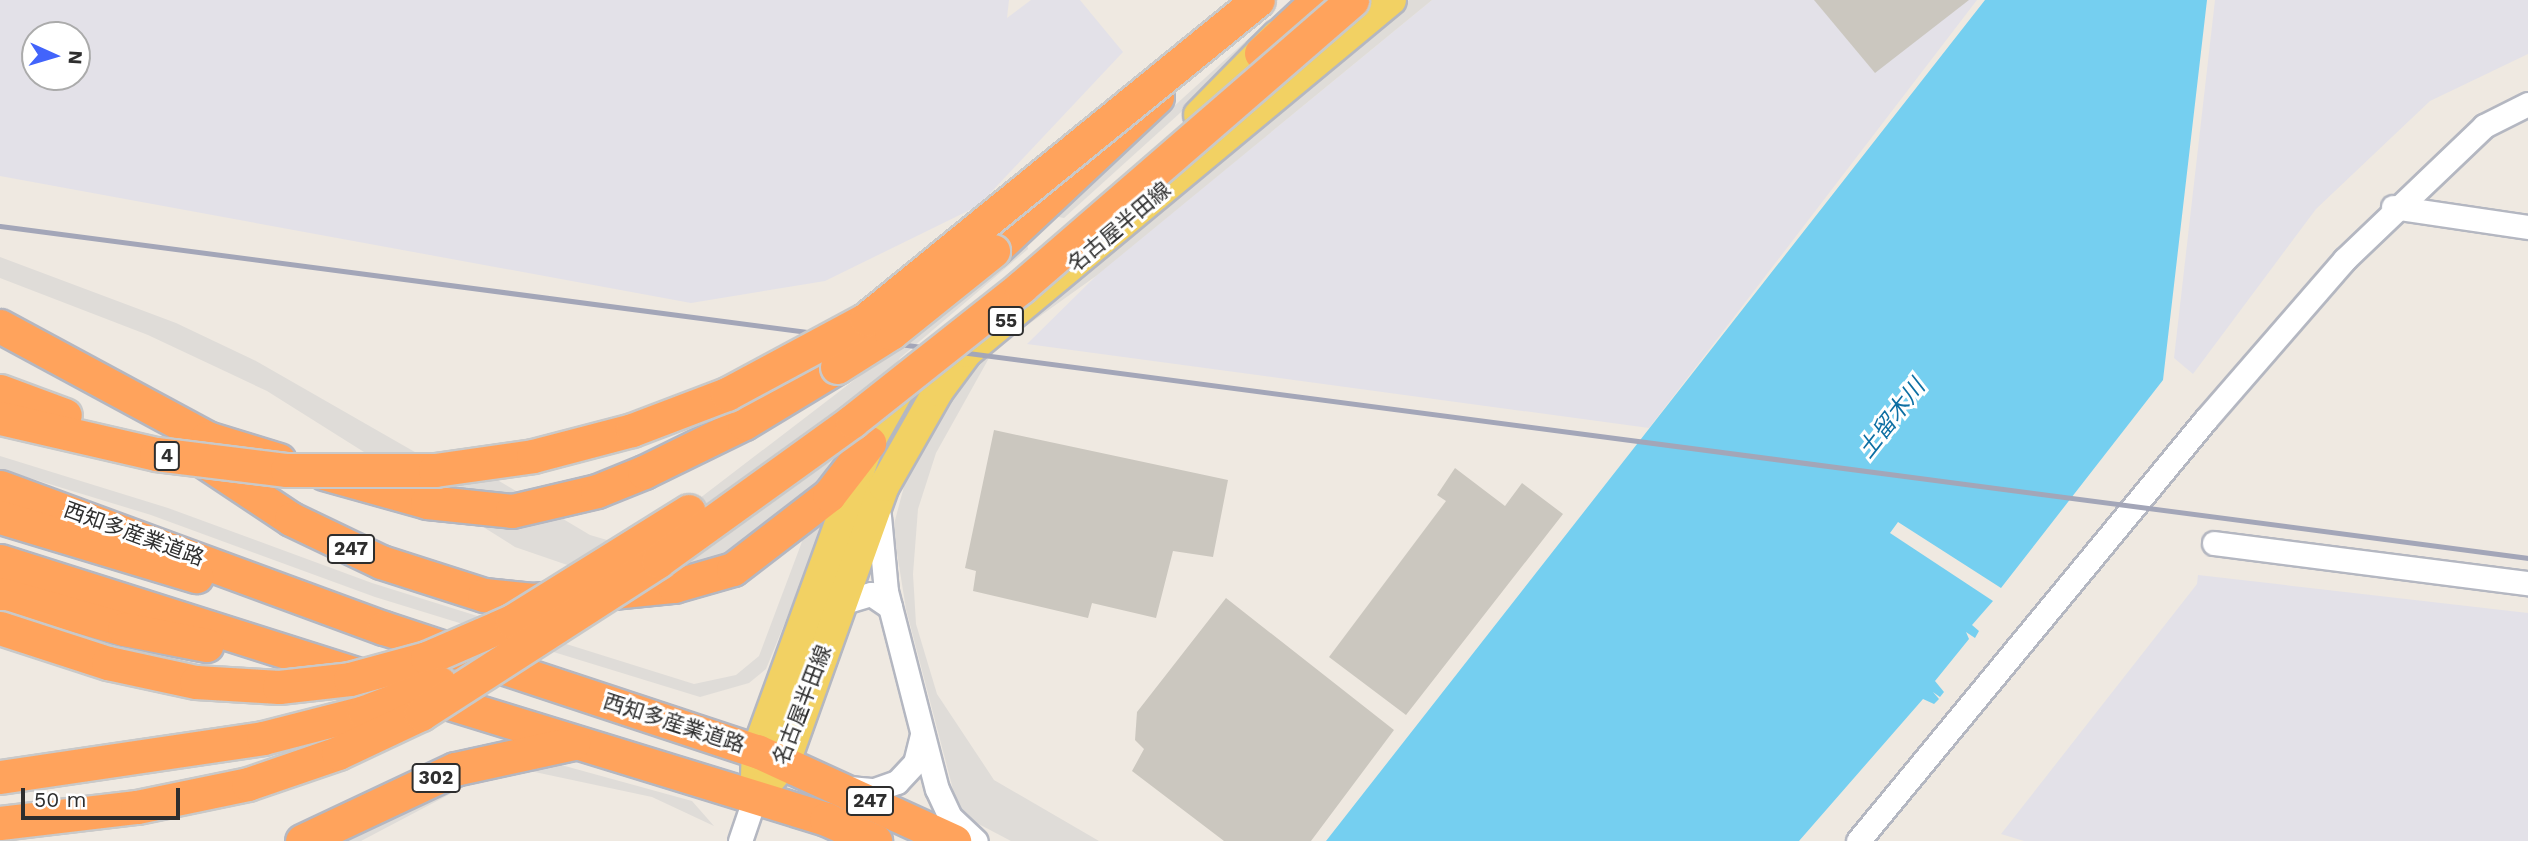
<!DOCTYPE html>
<meta charset="utf-8">
<style>
body{margin:0}
#map{position:relative;width:2528px;height:841px;overflow:hidden;background:#efe9e1;font-family:"Work Sans","Noto Sans JP",sans-serif}
div>[style]{position:absolute}
.industrial>*{inset:0;background:#e3e1e8}
.plaza>*{inset:0;background:#dfdcd8}
.water>*{inset:0;background:#75cff0}
.building>*{inset:0;background:#cbc7bf}
.roads{filter:drop-shadow(2px 0 #b4b7c1) drop-shadow(-2px 0 #b4b7c1) drop-shadow(0 2px #b4b7c1) drop-shadow(0 -2px #b4b7c1)}
.minor>*{height:23px;margin:-11.5px;padding:0 11.5px;transform-origin:11.5px;border-radius:11.5px;background:#fff}
.major>*{height:30px;margin:-15px;padding:0 15px;transform-origin:15px;border-radius:15px;background:#f2d163}
.highway>*{height:33px;margin:-16.5px;padding:0 16.5px;transform-origin:16.5px;border-radius:16.5px;background:#ffa35c}
.rail>*{height:5px;margin:-2.5px;padding:0 2.5px;transform-origin:2.5px;border-radius:2.5px;background:#a3a6b8}
.bridges{filter:drop-shadow(2px 0 #c9c9c9) drop-shadow(-2px 0 #c9c9c9) drop-shadow(0 2px #c9c9c9) drop-shadow(0 -2px #c9c9c9)}
.highway-bridge>*{height:33px;margin:-16.5px;padding:0 16.5px;transform-origin:16.5px;border-radius:16.5px;background:#ffa35c}
span{translate:-50% -50%;white-space:nowrap;text-align:center;line-height:1.15;-webkit-text-stroke:6px #fff;paint-order:stroke}
.shield-label span{padding:2px 5px;background:#fff;border:2px solid;border-radius:5px;-webkit-text-stroke-width:0}
.shield-label{font-size:19px;color:#2e2e2e;font-weight:700}
.street-label{font-size:21px;color:#2e2e2e}
.water-label{font-size:23px;color:#0d6fa3;font-style:italic}
.north{position:absolute;left:21px;top:21px;width:70px;height:70px;box-sizing:border-box;background:#fff;border:2px solid #ababab;border-radius:50%;rotate:94deg;font-size:19px;font-weight:700;line-height:28px;text-align:center;color:#2e2e2e}
.north::after{content:'';display:block;margin:auto;width:24px;height:32px;background:#4264fb;clip-path:polygon(50% 0,100% 100%,50% 72%,0 100%)}
.scale{position:absolute;left:21px;top:788px;width:159px;height:32px;box-sizing:border-box;border:4px solid #2e2e2e;border-top:0;padding-left:9px;font-size:21px;line-height:24px;white-space:nowrap;color:#2e2e2e;-webkit-text-stroke:5px #fff;paint-order:stroke}
</style>
<div id="map">
<div class="industrial">
<div style="clip-path:polygon(evenodd,0 0,1009px 0,1007px 18px,1031px 0,1080px 0,1123px 52px,978px 206px,825px 281px,691px 303px,0 176px,0 0,35px 35px,77px 35px,77px 77px,35px 77px,35px 35px)"></div>
<div style="clip-path:polygon(1432px 0,1977px 0,1649px 428px,1027px 344px,1098px 274px)"></div>
<div style="clip-path:polygon(2215px 0,2528px 0,2528px 54px,2430px 101px,2316px 209px,2193px 374px,2174px 358px)"></div>
<div style="clip-path:polygon(2198px 575px,2528px 613px,2528px 841px,2024px 841px,2001px 834px,2197px 584px)"></div>
</div>
<div class="plaza">
<div style="clip-path:polygon(1291px 0,1305px 0,1064px 218px,1053px 216px)"></div>
<div style="clip-path:polygon(1409px 0,1432px 0,1096px 276px,994px 349px,936px 453px,918px 509px,913px 574px,916px 624px,937px 694px,994px 780px,1099px 841px,1011px 841px,971px 820px,956px 801px,906px 609px,893px 528px,907px 475px,943px 406px,984px 352px)"></div>
<div style="clip-path:polygon(1026px 238px,1028px 249px,900px 358px,813px 488px,728px 552px,664px 571px,579px 569px,515px 547px,267px 391px,148px 335px,0 278px,0 257px,176px 323px,256px 361px,462px 479px,479px 469px,590px 535px,607px 540px,674px 518px,866px 371px)"></div>
<div style="clip-path:polygon(0 456px,168px 508px,372px 583px,694px 684px,736px 675px,759px 656px,806px 531px,834px 502px,766px 669px,749px 683px,700px 697px,375px 597px,151px 515px,0 469px)"></div>
<div style="clip-path:polygon(554px 763px,692px 801px,714px 826px,652px 797px,530px 771px,473px 782px,361px 841px,336px 841px,455px 781px)"></div>
</div>
<div class="water">
<div style="clip-path:polygon(1985px 0,2207px 0,2163px 380px,2001px 588px,1898px 522px,1890px 533px,1993px 601px,1972px 625px,1979px 631px,1975px 638px,1966px 632px,1969px 639px,1935px 681px,1944px 692px,1940px 697px,1933px 692px,1939px 699px,1934px 704px,1923px 699px,1799px 841px,1326px 841px)"></div>
</div>
<div class="building">
<div style="clip-path:polygon(1814px 0,1969px 0,1875px 73px)"></div>
<div style="clip-path:polygon(994px 430px,1228px 480px,1213px 557px,1173px 551px,1156px 618px,1092px 603px,1088px 618px,973px 591px,976px 571px,965px 568px)"></div>
<div style="clip-path:polygon(1455px 468px,1505px 506px,1522px 483px,1563px 514px,1406px 715px,1329px 657px,1446px 501px,1437px 495px)"></div>
<div style="clip-path:polygon(1226px 598px,1394px 730px,1311px 841px,1224px 841px,1132px 771px,1144px 749px,1135px 740px,1137px 712px)"></div>
</div>
<div class="roads">
<div class="minor">
<div style="left:2393px;top:207px;width:136px;rotate:8.4deg"></div>
<div style="left:879px;top:516px;width:75px;rotate:84.7deg"></div>
<div style="left:886px;top:591px;width:204px;rotate:75.6deg"></div>
<div style="left:937px;top:789px;width:31px;rotate:65deg"></div>
<div style="left:950px;top:817px;width:35px;rotate:43deg"></div>
<div style="left:2214px;top:543px;width:317px;rotate:7.3deg"></div>
<div style="left:841px;top:603px;width:31px;rotate:-17deg"></div>
<div style="left:871px;top:594px;width:23px;rotate:34deg"></div>
<div style="left:849px;top:788px;width:25px;rotate:5deg"></div>
<div style="left:874px;top:790px;width:24px;rotate:-19deg"></div>
<div style="left:897px;top:782px;width:26px;rotate:-47deg"></div>
<div style="left:915px;top:763px;width:29px;rotate:-76deg"></div>
<div style="left:740px;top:841px;width:46px;rotate:-71.2deg"></div>
<div style="left:1858px;top:841px;width:547px;rotate:-50.49deg"></div>
<div style="left:2206px;top:419px;width:211px;rotate:-49deg"></div>
<div style="left:2344px;top:260px;width:194px;rotate:-43.7deg"></div>
<div style="left:2484px;top:126px;width:49px;rotate:-26.6deg"></div>
</div>
<div class="major">
<div style="left:1199px;top:115px;width:111px;rotate:-45.4deg"></div>
<div style="left:756px;top:776px;width:25px;rotate:-88deg"></div>
<div style="left:757px;top:751px;width:328px;rotate:-70deg"></div>
<div style="left:869px;top:443px;width:63px;rotate:-60.6deg"></div>
<div style="left:755px;top:797px;width:46px;rotate:-49.4deg"></div>
<div style="left:785px;top:762px;width:293px;rotate:-70.3deg"></div>
<div style="left:884px;top:486px;width:109px;rotate:-60.4deg"></div>
<div style="left:938px;top:391px;width:49px;rotate:-53.4deg"></div>
<div style="left:967px;top:352px;width:551px;rotate:-39.7deg"></div>
</div>
<div class="highway">
<div style="left:1261px;top:53px;width:78px;rotate:-42.9deg"></div>
<div style="left:993px;top:251px;width:225px;rotate:-43.2deg"></div>
<div style="left:0;top:326px;width:235px;rotate:28.4deg"></div>
<div style="left:207px;top:438px;width:75px;rotate:17deg"></div>
<div style="left:195px;top:455px;width:115px;rotate:33.7deg"></div>
<div style="left:291px;top:519px;width:100px;rotate:25.5deg"></div>
<div style="left:381px;top:562px;width:108px;rotate:17.8deg"></div>
<div style="left:484px;top:595px;width:49px;rotate:5.8deg"></div>
<div style="left:533px;top:600px;width:142px;rotate:-5.7deg"></div>
<div style="left:674px;top:586px;width:61px;rotate:-16.1deg"></div>
<div style="left:733px;top:569px;width:121px;rotate:-37.6deg"></div>
<div style="left:829px;top:495px;width:66px;rotate:-52.4deg"></div>
<div style="left:324px;top:473px;width:107px;rotate:15.7deg"></div>
<div style="left:427px;top:502px;width:85px;rotate:6deg"></div>
<div style="left:512px;top:511px;width:87px;rotate:-13.2deg"></div>
<div style="left:597px;top:491px;width:51px;rotate:-22deg"></div>
<div style="left:644px;top:472px;width:111px;rotate:-26.1deg"></div>
<div style="left:744px;top:423px;width:109px;rotate:-31.1deg"></div>
<div style="left:0;top:487px;width:409px;rotate:20.2deg"></div>
<div style="left:384px;top:628px;width:393px;rotate:18.3deg"></div>
<div style="left:757px;top:751px;width:217px;rotate:24.6deg"></div>
<div style="left:0;top:517px;width:205px;rotate:16.8deg"></div>
<div style="left:0;top:561px;width:386px;rotate:17.6deg"></div>
<div style="left:0;top:594px;width:129px;rotate:15.8deg"></div>
<div style="left:124px;top:629px;width:84px;rotate:11deg"></div>
<div style="left:420px;top:694px;width:425px;rotate:17.1deg"></div>
<div style="left:826px;top:819px;width:54px;rotate:24.2deg"></div>
<div style="left:302px;top:841px;width:169px;rotate:-25.2deg"></div>
<div style="left:455px;top:769px;width:121px;rotate:-12.4deg"></div>
</div>
</div>
<div class="rail">
<div style="left:0;top:226px;width:2550px;rotate:7.48deg"></div>
</div>
<div class="bridges">
<div class="highway-bridge">
<div style="left:837px;top:367px;width:64px;rotate:-32.2deg"></div>
<div style="left:891px;top:333px;width:131px;rotate:-38.8deg"></div>
<div style="left:0;top:391px;width:69px;rotate:20.3deg"></div>
<div style="left:0;top:418px;width:160px;rotate:13deg"></div>
<div style="left:156px;top:454px;width:132px;rotate:7deg"></div>
<div style="left:287px;top:470px;width:148px"></div>
<div style="left:435px;top:470px;width:99px;rotate:-8.1deg"></div>
<div style="left:533px;top:456px;width:102px;rotate:-14.7deg"></div>
<div style="left:632px;top:430px;width:102px;rotate:-20.8deg"></div>
<div style="left:727px;top:394px;width:158px;rotate:-28.3deg"></div>
<div style="left:866px;top:319px;width:505px;rotate:-39.14deg"></div>
<div style="left:0;top:628px;width:114px;rotate:18deg"></div>
<div style="left:108px;top:663px;width:90px;rotate:12.2deg"></div>
<div style="left:196px;top:682px;width:83px;rotate:3.4deg"></div>
<div style="left:279px;top:687px;width:71px;rotate:-6.4deg"></div>
<div style="left:350px;top:679px;width:80px;rotate:-15.3deg"></div>
<div style="left:427px;top:658px;width:93px;rotate:-23.5deg"></div>
<div style="left:512px;top:621px;width:208px;rotate:-31.9deg"></div>
<div style="left:0;top:777px;width:266px;rotate:-8.4deg"></div>
<div style="left:263px;top:738px;width:104px;rotate:-14.4deg"></div>
<div style="left:364px;top:712px;width:81px;rotate:-20.9deg"></div>
<div style="left:0;top:823px;width:138px;rotate:-6.7deg"></div>
<div style="left:137px;top:807px;width:113px;rotate:-11.7deg"></div>
<div style="left:248px;top:784px;width:95px;rotate:-19deg"></div>
<div style="left:338px;top:753px;width:92px;rotate:-25.2deg"></div>
<div style="left:421px;top:714px;width:282px;rotate:-32.8deg"></div>
<div style="left:658px;top:561px;width:239px;rotate:-35.8deg"></div>
<div style="left:852px;top:421px;width:216px;rotate:-38.4deg"></div>
<div style="left:1021px;top:287px;width:438px;rotate:-40.9deg"></div>
</div>
</div>
<div class="shield-label">
<span style="left:1006px;top:321px">55</span>
<span style="left:167px;top:456px">4</span>
<span style="left:351px;top:549px">247</span>
<span style="left:436px;top:778px">302</span>
<span style="left:870px;top:801px">247</span>
</div>
<div class="street-label">
<span style="left:1119px;top:227px;rotate:-40deg">名古屋半田線</span>
<span style="left:134px;top:534px;rotate:20deg">西知多産業道路</span>
<span style="left:802px;top:705px;rotate:-69deg">名古屋半田線</span>
<span style="left:674px;top:723px;rotate:18deg">西知多産業道路</span>
</div>
<div class="water-label">
<span style="left:1892px;top:419px;rotate:-52deg">土留木川</span>
</div>
<div class="north">N</div>
<div class="scale">50 m</div>
</div>
